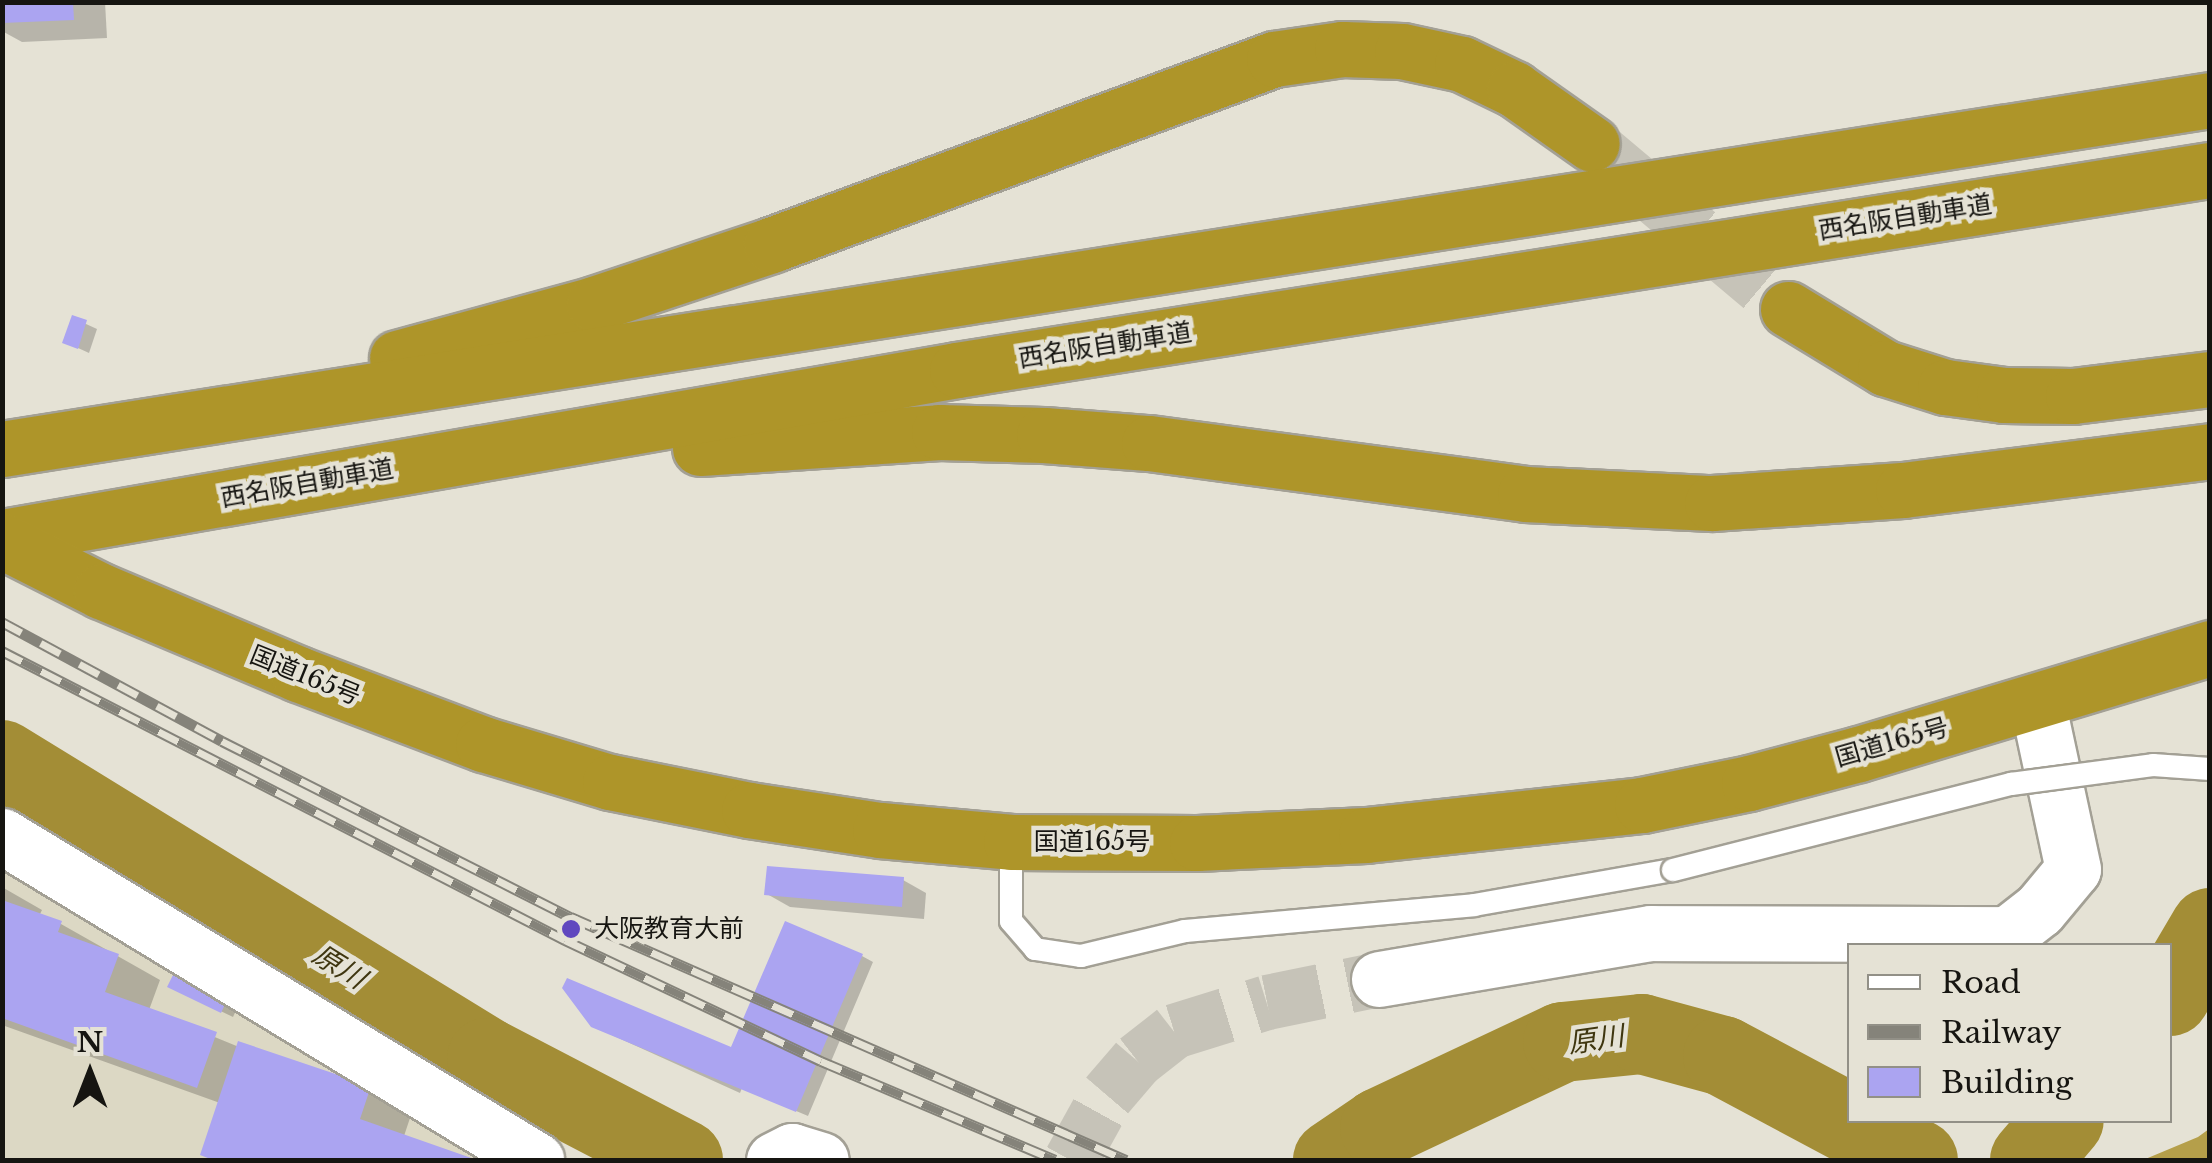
<!DOCTYPE html>
<meta charset="utf-8">
<style>
body{margin:0}
#map{position:relative;width:2212px;height:1163px;overflow:hidden;background:#e5e2d5;font-family:"Libre Baskerville","Noto Sans JP",serif}
div>[style]{position:absolute}
.built>*{inset:0;background:#dcd8c4}
.forest>*{inset:0;background:#b59f4a}
.shadow>*{inset:0;background:#0003}
.river>*{height:80px;margin:-40px;padding:0 40px;transform-origin:40px;border-radius:40px;background:#a38d36}
.building>*{inset:0;background:#aba4f1}
.secondary-tunnel>*{height:55px;margin-top:-27.5px;transform-origin:0;background:repeating-linear-gradient(90deg,#c6c3b8 0 55px,transparent 0 83px)}
.highway-tunnel>*{height:55px;margin-top:-27.5px;transform-origin:0;background:repeating-linear-gradient(90deg,#c6c3b8 0 55px,transparent 0 83px)}
.roads{filter:drop-shadow(2px 0 #a3a095) drop-shadow(-2px 0 #a3a095) drop-shadow(0 2px #a3a095) drop-shadow(0 -2px #a3a095)}
.lane>*{height:22px;margin:-11px;padding:0 11px;transform-origin:11px;border-radius:11px;background:#fff}
.secondary>*{height:55px;margin:-27.5px;padding:0 27.5px;transform-origin:27.5px;border-radius:27.5px;background:#fff}
.highway>*{height:55px;margin:-27.5px;padding:0 27.5px;transform-origin:27.5px;border-radius:27.5px;background:#ae9529}
.rail>*{height:11px;margin-top:-5.5px;transform-origin:0;background:repeating-linear-gradient(90deg,#e5e2d5 0 22px,#85837a 0 44px);box-sizing:border-box;border-block:2px solid #85837a}
.bridges{filter:drop-shadow(2px 0 #a3a095) drop-shadow(-2px 0 #a3a095) drop-shadow(0 2px #a3a095) drop-shadow(0 -2px #a3a095)}
.lane-bridge>*{height:22px;margin:-11px;padding:0 11px;transform-origin:11px;border-radius:11px;background:#fff}
.dots>*{width:28px;height:28px;translate:-50% -50%;box-sizing:border-box;border:5px solid #e5e2d5;border-radius:50%}
span{translate:-50% -50%;white-space:nowrap;text-align:center;line-height:1.15;-webkit-text-stroke:9px #e5e2d5;paint-order:stroke}
.street-label{font-size:25px;color:#161511}
.poi-label{font-size:25px;color:#161511}
.left{translate:0 -50%;text-align:left}
.water-label{font-size:28px;color:#3f3610;font-style:italic}
.frame{position:absolute;inset:0;border:5px solid #161511;pointer-events:none}
.legend{position:absolute;left:1847px;top:943px;width:325px;height:180px;box-sizing:border-box;background:#e5e2d5;border:2px solid #929087;margin:0;padding:12px 18px;list-style:none;font-size:30px;color:#161511}
.legend li{display:flex;align-items:center;gap:20px;height:50px}
.legend b{width:50px;border:2px solid #929087}
.north{position:absolute;left:40px;top:1023px;width:100px;height:100px;-webkit-text-stroke:8px #e5e2d5;paint-order:stroke;rotate:0deg;font-size:28px;font-weight:700;line-height:40px;text-align:center;color:#161511}
.north::after{content:'';display:block;margin:auto;width:35px;height:45px;background:#161511;clip-path:polygon(50% 0,100% 100%,50% 72%,0 100%)}
</style>
<div id="map">
<div class="built">
<div style="clip-path:polygon(3px 863px,497px 1160px,3px 1160px)"></div>
</div>
<div class="forest">
<div style="clip-path:polygon(2209px 1129px,2209px 1160px,2143px 1160px,2198px 1137px)"></div>
</div>
<div class="shadow">
<div style="clip-path:polygon(2px 2px,105px 2px,107px 38px,22px 42px,2px 31px)"></div>
<div style="clip-path:polygon(73px 318px,97px 329px,89px 353px,65px 342px)"></div>
<div style="clip-path:polygon(903px 880px,926px 893px,924px 919px,790px 907px,767px 894px)"></div>
<div style="clip-path:polygon(2px 887px,42px 910px,39px 916px,61px 924px,160px 980px,149px 1010px,239px 1047px,370px 1088px,412px 1112px,404px 1136px,475px 1160px,215px 1160px,203px 1154px,220px 1103px,2px 1025px)"></div>
<div style="clip-path:polygon(862px 956px,873px 962px,808px 1116px,742px 1088px,740px 1093px,592px 1026px,732px 1051px)"></div>
<div style="clip-path:polygon(181px 992px,238px 1006px,233px 1017px)"></div>
</div>
<div class="river">
<div style="left:2px;top:760px;width:569px;rotate:31.57deg"></div>
<div style="left:487px;top:1058px;width:221px;rotate:27.5deg"></div>
<div style="left:2170px;top:996px;width:79px;rotate:-59.5deg"></div>
<div style="left:1333px;top:1160px;width:57px;rotate:-34.2deg"></div>
<div style="left:1380px;top:1128px;width:202px;rotate:-25.2deg"></div>
<div style="left:1563px;top:1042px;width:79px;rotate:-5.8deg"></div>
<div style="left:1642px;top:1034px;width:84px;rotate:15.2deg"></div>
<div style="left:1723px;top:1056px;width:221px;rotate:28.1deg"></div>
<div style="left:2030px;top:1160px;width:52px;rotate:-49.6deg"></div>
</div>
<div class="building">
<div style="clip-path:polygon(2px 2px,73px 2px,74px 20px,2px 23px)"></div>
<div style="clip-path:polygon(72px 315px,87px 320px,78px 349px,62px 343px)"></div>
<div style="clip-path:polygon(767px 866px,904px 877px,902px 907px,764px 895px)"></div>
<div style="clip-path:polygon(2px 900px,62px 921px,58px 932px,119px 954px,105px 992px,217px 1032px,197px 1088px,2px 1018px)"></div>
<div style="clip-path:polygon(785px 921px,863px 954px,796px 1112px,591px 1027px,562px 988px,567px 978px,731px 1047px)"></div>
<div style="clip-path:polygon(175px 971px,228px 998px,221px 1013px,167px 987px)"></div>
<div style="clip-path:polygon(238px 1041px,371px 1086px,360px 1119px,477px 1160px,213px 1160px,200px 1155px)"></div>
</div>
<div class="secondary-tunnel">
<div style="left:1071px;top:1160px;width:74px;rotate:-61deg"></div>
<div style="left:1107px;top:1095px;width:46px;rotate:-49.4deg"></div>
<div style="left:1137px;top:1060px;width:47px;rotate:-38.1deg"></div>
<div style="left:1174px;top:1031px;width:97px;rotate:-17.3deg"></div>
<div style="left:1267px;top:1002px;width:114px;rotate:-11.6deg"></div>
</div>
<div class="highway-tunnel">
<div style="left:1592px;top:144px;width:256px;rotate:40.1deg"></div>
</div>
<div class="roads">
<div class="lane">
<div style="left:1011px;top:842px;width:79px;rotate:90deg"></div>
<div style="left:1011px;top:921px;width:37px;rotate:49deg"></div>
<div style="left:1035px;top:949px;width:47px;rotate:8.7deg"></div>
<div style="left:1081px;top:956px;width:107px;rotate:-13.5deg"></div>
<div style="left:1185px;top:931px;width:290px;rotate:-5.1deg"></div>
<div style="left:1474px;top:905px;width:202px;rotate:-10deg"></div>
</div>
<div class="secondary">
<div style="left:2px;top:836px;width:625px;rotate:31.25deg"></div>
<div style="left:1379px;top:979px;width:276px;rotate:-9.6deg"></div>
<div style="left:1651px;top:933px;width:357px;rotate:0.2deg"></div>
<div style="left:2008px;top:934px;width:39px;rotate:-38deg"></div>
<div style="left:2039px;top:910px;width:53px;rotate:-50.3deg"></div>
<div style="left:2073px;top:869px;width:172px;rotate:-102.1deg"></div>
<div style="left:774px;top:1160px;width:20px;rotate:-27deg"></div>
<div style="left:792px;top:1151px;width:30px;rotate:17deg"></div>
</div>
<div class="highway">
<div style="left:1788px;top:309px;width:114px;rotate:31.3deg"></div>
<div style="left:1885px;top:368px;width:63px;rotate:17.6deg"></div>
<div style="left:1945px;top:387px;width:60px;rotate:7.7deg"></div>
<div style="left:2004px;top:395px;width:69px;rotate:0.8deg"></div>
<div style="left:2073px;top:396px;width:138px;rotate:-7.1deg"></div>
<div style="left:397px;top:358px;width:204px;rotate:-15.3deg"></div>
<div style="left:594px;top:304px;width:187px;rotate:-18.4deg"></div>
<div style="left:771px;top:245px;width:536px;rotate:-20.29deg"></div>
<div style="left:1274px;top:59px;width:69px;rotate:-8.4deg"></div>
<div style="left:1342px;top:49px;width:60px;rotate:1.9deg"></div>
<div style="left:1402px;top:51px;width:61px;rotate:12.2deg"></div>
<div style="left:1462px;top:64px;width:58px;rotate:25.7deg"></div>
<div style="left:1514px;top:89px;width:95px;rotate:35.2deg"></div>
<div style="left:700px;top:448px;width:240px;rotate:-3.8deg"></div>
<div style="left:939px;top:432px;width:105px;rotate:1.6deg"></div>
<div style="left:1044px;top:435px;width:105px;rotate:4.4deg"></div>
<div style="left:1149px;top:443px;width:379px;rotate:7.7deg"></div>
<div style="left:1525px;top:494px;width:187px;rotate:2.8deg"></div>
<div style="left:1712px;top:503px;width:191px;rotate:-3.9deg"></div>
<div style="left:1903px;top:490px;width:309px;rotate:-7.2deg"></div>
<div style="left:2px;top:449px;width:2235px;rotate:-8.98deg"></div>
<div style="left:2px;top:537px;width:969px;rotate:-9.92deg"></div>
<div style="left:957px;top:370px;width:1269px;rotate:-9.07deg"></div>
<div style="left:2px;top:541px;width:111px;rotate:26.8deg"></div>
<div style="left:101px;top:591px;width:214px;rotate:22.8deg"></div>
<div style="left:298px;top:674px;width:198px;rotate:20.7deg"></div>
<div style="left:483px;top:744px;width:133px;rotate:16.7deg"></div>
<div style="left:610px;top:782px;width:142px;rotate:11.4deg"></div>
<div style="left:749px;top:810px;width:133px;rotate:8.7deg"></div>
<div style="left:880px;top:830px;width:132px;rotate:5.2deg"></div>
<div style="left:1011px;top:842px;width:186px;rotate:0.3deg"></div>
<div style="left:1197px;top:843px;width:169px;rotate:-2.7deg"></div>
<div style="left:1366px;top:835px;width:278px;rotate:-6.2deg"></div>
<div style="left:1642px;top:805px;width:109px;rotate:-11.6deg"></div>
<div style="left:1749px;top:783px;width:114px;rotate:-14.8deg"></div>
<div style="left:1859px;top:754px;width:367px;rotate:-16.8deg"></div>
</div>
</div>
<div class="rail">
<div style="left:2px;top:622px;width:250px;rotate:28.4deg"></div>
<div style="left:222px;top:741px;width:391px;rotate:26.8deg"></div>
<div style="left:571px;top:917px;width:606px;rotate:23.65deg"></div>
<div style="left:2px;top:651px;width:633px;rotate:27.17deg"></div>
<div style="left:565px;top:940px;width:283px;rotate:25.3deg"></div>
<div style="left:821px;top:1061px;width:254px;rotate:22.9deg"></div>
</div>
<div class="bridges">
<div class="lane-bridge">
<div style="left:1673px;top:870px;width:349px;rotate:-14.3deg"></div>
<div style="left:2011px;top:784px;width:143px;rotate:-7.6deg"></div>
<div style="left:2153px;top:765px;width:57px;rotate:4deg"></div>
</div>
</div>
<div class="dots">
<div style="left:571px;top:929px;background:#6047bf"></div>
</div>
<div class="street-label">
<span style="left:1905px;top:218px;rotate:-9deg">西名阪自動車道</span>
<span style="left:1105px;top:346px;rotate:-9deg">西名阪自動車道</span>
<span style="left:307px;top:484px;rotate:-10deg">西名阪自動車道</span>
<span style="left:305px;top:676px;rotate:22deg">国道165号</span>
<span style="left:1892px;top:743px;rotate:-16deg">国道165号</span>
<span style="left:1092px;top:842px">国道165号</span>
</div>
<div class="poi-label">
<span class="left" style="left:594px;top:929px">大阪教育大前</span>
</div>
<div class="water-label">
<span style="left:339px;top:967px;rotate:32deg">原川</span>
<span style="left:1596px;top:1040px;rotate:-8deg">原川</span>
</div>
<div class="frame"></div>
<ul class="legend">
<li><b style="height:12px;background:#fff"></b>Road</li>
<li><b style="height:12px;background:#85837a"></b>Railway</li>
<li><b style="height:28px;background:#aba4f1"></b>Building</li>
</ul>
<div class="north">N</div>
</div>
